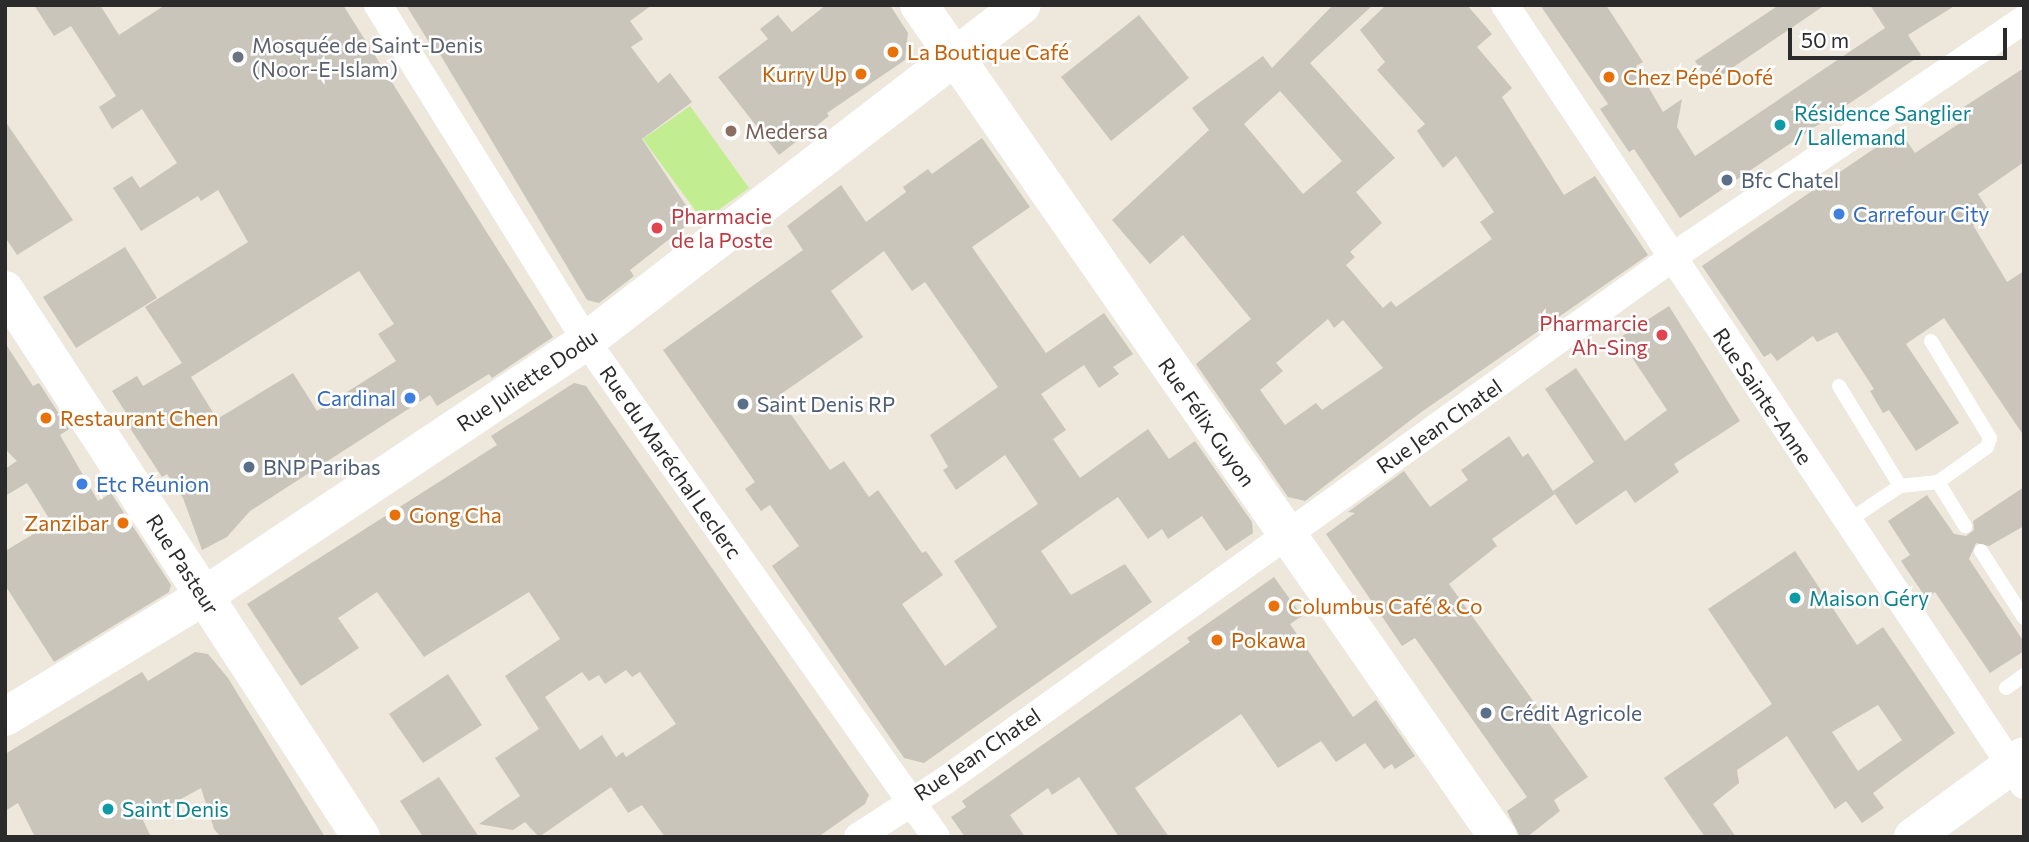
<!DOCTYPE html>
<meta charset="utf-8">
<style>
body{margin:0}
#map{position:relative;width:2029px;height:842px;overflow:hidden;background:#ede7dc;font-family:Commissioner,sans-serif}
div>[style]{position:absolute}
.pitch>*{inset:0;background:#c2ee91}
.building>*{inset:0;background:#c9c5bb}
.lane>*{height:14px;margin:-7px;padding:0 7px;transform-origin:7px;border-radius:7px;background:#fff}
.street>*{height:28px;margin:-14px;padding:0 14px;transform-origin:14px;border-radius:14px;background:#fff}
.secondary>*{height:38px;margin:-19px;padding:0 19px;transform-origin:19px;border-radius:19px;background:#fff}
.dots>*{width:19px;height:19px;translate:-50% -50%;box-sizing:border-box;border:4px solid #fff;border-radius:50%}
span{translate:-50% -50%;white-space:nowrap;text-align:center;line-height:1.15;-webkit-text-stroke:5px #fff;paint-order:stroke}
.worship-label{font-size:21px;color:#5b616d}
.left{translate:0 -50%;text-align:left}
.food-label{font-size:21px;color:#c56008}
.right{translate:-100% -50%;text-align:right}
.culture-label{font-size:21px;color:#0d838f}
.education-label{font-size:21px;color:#785e54}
.service-label{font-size:21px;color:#4e5e75}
.shop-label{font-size:21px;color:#366cbe}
.health-label{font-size:21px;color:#be3a42}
.street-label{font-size:21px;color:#2b2b2b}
.frame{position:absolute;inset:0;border:7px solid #2b2b2b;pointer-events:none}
.scale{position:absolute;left:1788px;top:28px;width:219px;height:32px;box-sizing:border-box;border:4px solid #2b2b2b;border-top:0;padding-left:9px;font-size:21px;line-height:24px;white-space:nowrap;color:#2b2b2b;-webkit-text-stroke:5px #fff;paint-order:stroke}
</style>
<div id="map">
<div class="pitch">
<div style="clip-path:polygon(690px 106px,749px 188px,703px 221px,643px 139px)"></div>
</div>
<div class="building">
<div style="clip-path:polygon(evenodd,34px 5px,100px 5px,119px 35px,165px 5px,343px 5px,553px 337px,492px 378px,489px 374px,437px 406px,430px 395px,250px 511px,227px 537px,202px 550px,183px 498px,167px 474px,162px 477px,124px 419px,128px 416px,112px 391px,137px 376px,143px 386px,182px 363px,145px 307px,248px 242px,218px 190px,201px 201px,198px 196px,141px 231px,113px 188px,132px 176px,140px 188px,177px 163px,142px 109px,112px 129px,99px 107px,116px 96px,71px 26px,54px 36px,34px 5px,359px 271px,394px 324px,378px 334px,396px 361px,317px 411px,293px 373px,217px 419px,191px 377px,359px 271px)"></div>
<div style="clip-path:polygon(406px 5px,652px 5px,630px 21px,643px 39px,631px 47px,658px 83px,670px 73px,692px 102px,642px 139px,695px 219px,630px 270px,634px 276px,599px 303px,587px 300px,435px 46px,432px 47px)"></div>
<div style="clip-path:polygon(826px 5px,890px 5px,908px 33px,905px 60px,827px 113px,829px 116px,779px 155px,718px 77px,768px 39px,760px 29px,778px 15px,792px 32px)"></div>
<div style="clip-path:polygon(evenodd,1333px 5px,1373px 5px,1310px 63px,1395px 158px,1356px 192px,1382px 223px,1350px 252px,1355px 257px,1346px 265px,1383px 308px,1391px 301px,1396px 307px,1492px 239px,1480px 222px,1494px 212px,1456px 156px,1443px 168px,1417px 131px,1425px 124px,1377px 70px,1385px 62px,1360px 30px,1386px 5px,1467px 5px,1492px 34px,1477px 47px,1512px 88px,1502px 97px,1564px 195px,1595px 176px,1648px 255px,1420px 413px,1305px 501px,1288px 497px,1196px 364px,1251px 319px,1183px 235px,1150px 264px,1112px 220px,1209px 130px,1192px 108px,1263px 56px,1272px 68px,1333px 5px,1280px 91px,1342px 161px,1303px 194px,1244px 124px,1280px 91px,1333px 5px,1328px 319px,1334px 328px,1343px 320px,1383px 368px,1322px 410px,1316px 403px,1285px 425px,1260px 390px,1283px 371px,1276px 363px,1328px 319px)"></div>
<div style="clip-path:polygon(1540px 5px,1606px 5px,1643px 62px,1636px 66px,1663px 112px,1682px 99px,1677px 127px,1695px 156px,1885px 28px,1870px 5px,1956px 5px,1908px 35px,1921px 55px,1680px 218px,1634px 149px,1629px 152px,1600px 109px,1608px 104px)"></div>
<div style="clip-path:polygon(1779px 5px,1825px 5px,1710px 83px,1695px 61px)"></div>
<div style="clip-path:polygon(1139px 15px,1189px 78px,1111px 141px,1061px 77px)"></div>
<div style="clip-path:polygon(2024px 68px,2024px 162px,1978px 194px,1990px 213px,1973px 225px,2007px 282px,2024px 271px,2024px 436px,1944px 318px,1906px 344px,1959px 423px,1916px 451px,1889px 410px,1883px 413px,1870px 391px,1874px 389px,1837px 332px,1817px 342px,1813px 336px,1777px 361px,1771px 353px,1764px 357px,1702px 266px,1900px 131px,1915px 153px,1960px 123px,1953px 114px)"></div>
<div style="clip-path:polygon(5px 121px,73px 220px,17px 255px,5px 237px)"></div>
<div style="clip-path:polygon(evenodd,982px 138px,1030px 207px,972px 247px,1046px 353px,1104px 313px,1133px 354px,1113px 367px,1119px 374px,1099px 388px,1084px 365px,1041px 394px,1066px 430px,1053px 439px,1080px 478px,1148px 429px,1169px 459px,1195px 441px,1252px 522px,1253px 533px,1226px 551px,1202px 516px,1168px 539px,1162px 529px,1148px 539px,1118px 497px,1096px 512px,1041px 551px,1071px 595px,1125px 564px,1152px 602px,924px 763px,904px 758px,772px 566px,799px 546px,770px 505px,761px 511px,745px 489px,755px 482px,663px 350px,803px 250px,787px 226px,841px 185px,866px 222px,906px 192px,903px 187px,928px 169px,932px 174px,982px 138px,884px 251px,912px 291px,925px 282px,998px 387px,930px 435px,948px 467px,943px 470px,956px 490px,1005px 455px,1038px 504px,954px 561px,997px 627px,945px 666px,902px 604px,943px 575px,926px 551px,922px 553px,878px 490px,869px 497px,844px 461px,830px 470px,778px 396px,863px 337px,831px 291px,884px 251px)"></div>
<div style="clip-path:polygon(125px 247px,157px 298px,76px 348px,43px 297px)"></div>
<div style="clip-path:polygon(1669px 306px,1740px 421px,1674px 464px,1679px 472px,1635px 503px,1626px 490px,1576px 525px,1553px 491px,1594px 462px,1545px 389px,1576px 368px,1625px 441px,1667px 410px,1619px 338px)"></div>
<div style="clip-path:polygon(5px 343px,33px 386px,39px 383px,69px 429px,60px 435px,98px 501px,111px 493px,171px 585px,169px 592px,54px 662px,5px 585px,5px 551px,52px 523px,27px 483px,5px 496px,5px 469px,17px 461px,5px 449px)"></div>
<div style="clip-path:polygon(evenodd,574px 383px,586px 386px,869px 795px,865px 804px,818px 837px,665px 837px,642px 805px,628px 813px,611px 787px,539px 837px,525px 822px,513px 830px,479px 824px,520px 796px,495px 758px,539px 729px,505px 676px,560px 639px,529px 592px,424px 657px,377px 592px,338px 618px,359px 648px,301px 686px,247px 604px,497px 445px,491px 436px,574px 383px,626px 670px,632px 677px,640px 672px,676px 724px,626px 757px,623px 752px,616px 757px,602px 735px,580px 750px,545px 697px,582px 672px,589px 681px,599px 675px,605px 684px,626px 670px)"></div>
<div style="clip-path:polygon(1509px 436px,1523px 457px,1528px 453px,1555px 494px,1492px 539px,1497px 546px,1449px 584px,1588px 777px,1554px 800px,1560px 811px,1527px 837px,1520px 837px,1507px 811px,1527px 797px,1415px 638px,1402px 646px,1326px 534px,1355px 513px,1348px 512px,1404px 471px,1430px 507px,1468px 480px,1461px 470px)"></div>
<div style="clip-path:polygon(2024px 487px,2024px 526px,1989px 546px,1976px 543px,1969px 559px,2024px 642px,2024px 651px,1990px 673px,1935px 592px,1926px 598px,1901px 561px,1910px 555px,1888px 521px,1927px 495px,1954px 534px,1966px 536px,1974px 530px,1973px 521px)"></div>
<div style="clip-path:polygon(evenodd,1795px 551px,1857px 645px,1883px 627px,1955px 733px,1873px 793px,1884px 808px,1862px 823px,1846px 801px,1835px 809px,1787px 736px,1737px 770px,1739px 783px,1713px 804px,1736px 837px,1705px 837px,1664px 778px,1772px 704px,1708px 609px,1795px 551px,1878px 705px,1902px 740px,1858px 771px,1832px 732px,1878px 705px)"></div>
<div style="clip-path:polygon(1274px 577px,1302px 616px,1290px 624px,1353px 717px,1376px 700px,1415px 756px,1395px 769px,1392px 764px,1384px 769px,1365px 743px,1336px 762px,1321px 741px,1278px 768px,1241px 714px,1135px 788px,1169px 837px,1119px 837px,1079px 777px,1052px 795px,1048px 788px,1010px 815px,1025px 837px,965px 837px,951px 817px,966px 807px,962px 801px,1190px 642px,1187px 638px)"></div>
<div style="clip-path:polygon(195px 652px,208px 654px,228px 678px,325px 837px,221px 837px,214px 829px,201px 788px,143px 820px,151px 837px,35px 837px,18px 803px,5px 811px,5px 754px,142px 672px,148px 681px)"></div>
<div style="clip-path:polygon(448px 674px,482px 725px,423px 763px,389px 714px)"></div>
<div style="clip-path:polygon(439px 777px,479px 837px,423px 837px,400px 801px)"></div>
</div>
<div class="lane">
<div style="left:1931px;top:341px;width:114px;rotate:58.7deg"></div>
<div style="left:1990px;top:438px;width:9px;rotate:108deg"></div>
<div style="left:1987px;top:447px;width:60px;rotate:144.5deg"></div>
<div style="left:1839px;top:386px;width:117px;rotate:58.6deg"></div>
<div style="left:1848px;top:521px;width:63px;rotate:-33.9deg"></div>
<div style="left:1900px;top:486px;width:38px;rotate:-6deg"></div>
<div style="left:1938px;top:482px;width:52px;rotate:58.5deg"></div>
<div style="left:1981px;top:551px;width:80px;rotate:57.3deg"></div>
<div style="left:2006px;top:688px;width:22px;rotate:-36deg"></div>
</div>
<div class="street">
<div style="left:378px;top:5px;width:395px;rotate:58.2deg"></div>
<div style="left:586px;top:341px;width:607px;rotate:54.79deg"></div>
<div style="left:1505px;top:5px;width:937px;rotate:56.36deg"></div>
<div style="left:858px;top:837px;width:105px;rotate:-32.9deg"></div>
<div style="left:946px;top:780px;width:916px;rotate:-35.72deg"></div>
<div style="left:1690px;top:245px;width:403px;rotate:-34deg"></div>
</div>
<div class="secondary">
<div style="left:919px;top:5px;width:1014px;rotate:55.17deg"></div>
<div style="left:5px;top:290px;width:653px;rotate:56.94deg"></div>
<div style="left:5px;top:717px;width:233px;rotate:-31.3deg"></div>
<div style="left:204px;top:596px;width:459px;rotate:-33.7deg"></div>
<div style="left:586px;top:341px;width:550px;rotate:-37.62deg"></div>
<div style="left:1913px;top:837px;width:137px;rotate:-36.1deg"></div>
</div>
<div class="dots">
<div style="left:893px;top:52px;background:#e8710a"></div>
<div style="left:238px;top:57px;background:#6b7280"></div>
<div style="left:861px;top:74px;background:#e8710a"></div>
<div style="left:1609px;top:77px;background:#e8710a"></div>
<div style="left:1780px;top:125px;background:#0f9aa8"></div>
<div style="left:731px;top:131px;background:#8d6e63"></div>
<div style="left:1727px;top:180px;background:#5c6f8a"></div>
<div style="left:1839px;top:214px;background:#3f7fe0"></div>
<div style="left:657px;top:228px;background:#e0444e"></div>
<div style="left:1662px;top:335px;background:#e0444e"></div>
<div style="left:410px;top:398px;background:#3f7fe0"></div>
<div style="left:743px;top:404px;background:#5c6f8a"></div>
<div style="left:46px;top:418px;background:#e8710a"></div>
<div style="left:249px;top:467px;background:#5c6f8a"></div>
<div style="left:82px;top:484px;background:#3f7fe0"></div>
<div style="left:395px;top:515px;background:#e8710a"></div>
<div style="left:123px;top:523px;background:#e8710a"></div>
<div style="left:1795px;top:598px;background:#0f9aa8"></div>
<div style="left:1274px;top:606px;background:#e8710a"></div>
<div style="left:1217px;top:640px;background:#e8710a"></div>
<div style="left:1486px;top:713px;background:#5c6f8a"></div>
<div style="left:108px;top:809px;background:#0f9aa8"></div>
</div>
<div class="worship-label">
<span class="left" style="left:252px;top:57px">Mosquée de Saint-Denis<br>(Noor-E-Islam)</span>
</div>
<div class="food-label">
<span class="left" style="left:907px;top:52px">La Boutique Café</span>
<span class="right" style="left:847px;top:74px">Kurry Up</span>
<span class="left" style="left:1623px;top:77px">Chez Pépé Dofé</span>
<span class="left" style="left:60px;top:418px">Restaurant Chen</span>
<span class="left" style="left:409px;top:515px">Gong Cha</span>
<span class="right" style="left:109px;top:523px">Zanzibar</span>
<span class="left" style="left:1288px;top:606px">Columbus Café &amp; Co</span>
<span class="left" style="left:1231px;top:640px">Pokawa</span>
</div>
<div class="culture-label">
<span class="left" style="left:1794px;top:125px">Résidence Sanglier<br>/ Lallemand</span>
<span class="left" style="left:1809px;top:598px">Maison Géry</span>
<span class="left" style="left:122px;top:809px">Saint Denis</span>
</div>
<div class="education-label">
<span class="left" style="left:745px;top:131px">Medersa</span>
</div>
<div class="service-label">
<span class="left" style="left:1741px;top:180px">Bfc Chatel</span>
<span class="left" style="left:757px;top:404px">Saint Denis RP</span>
<span class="left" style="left:263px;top:467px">BNP Paribas</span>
<span class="left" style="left:1500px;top:713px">Crédit Agricole</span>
</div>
<div class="shop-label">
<span class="left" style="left:1853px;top:214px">Carrefour City</span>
<span class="right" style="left:396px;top:398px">Cardinal</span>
<span class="left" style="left:96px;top:484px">Etc Réunion</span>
</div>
<div class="health-label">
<span class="left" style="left:671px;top:228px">Pharmacie<br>de la Poste</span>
<span class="right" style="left:1648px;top:335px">Pharmarcie<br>Ah-Sing</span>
</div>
<div class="street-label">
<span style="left:527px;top:380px;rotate:-34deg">Rue Juliette Dodu</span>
<span style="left:1763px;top:396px;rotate:56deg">Rue Sainte-Anne</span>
<span style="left:1207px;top:422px;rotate:55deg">Rue Félix Guyon</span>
<span style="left:1439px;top:426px;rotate:-35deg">Rue Jean Chatel</span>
<span style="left:671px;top:462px;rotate:55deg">Rue du Maréchal Leclerc</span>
<span style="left:183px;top:564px;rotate:57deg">Rue Pasteur</span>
<span style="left:977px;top:754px;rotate:-34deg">Rue Jean Chatel</span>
</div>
<div class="frame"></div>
<div class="scale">50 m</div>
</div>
